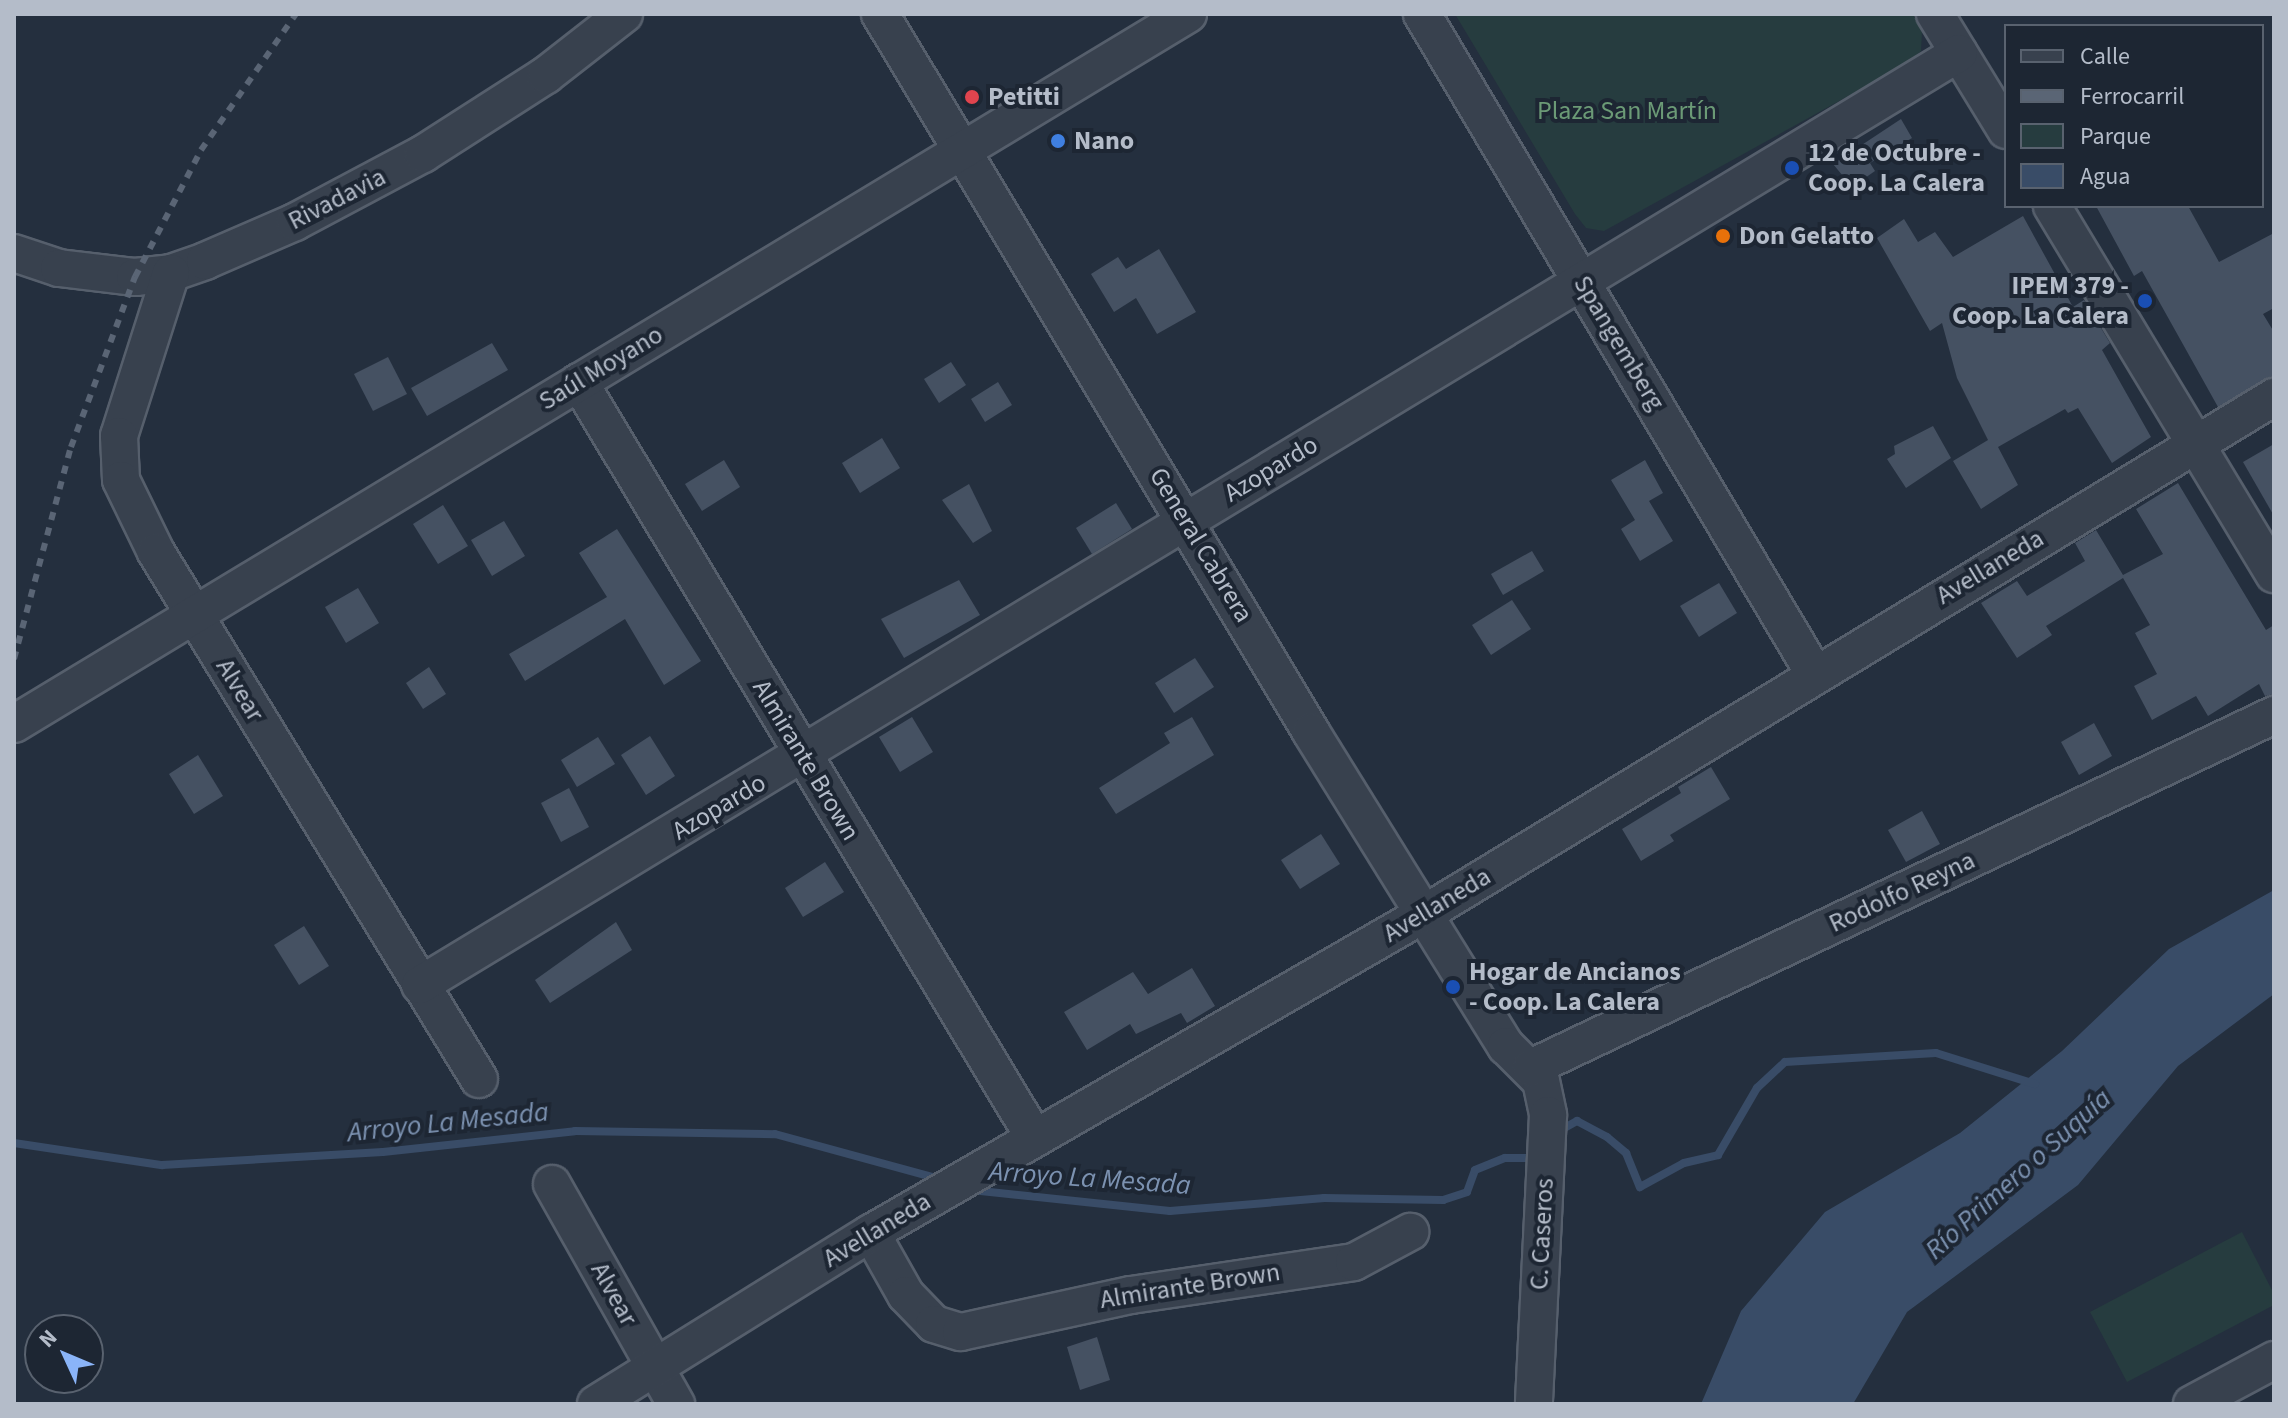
<!DOCTYPE html>
<meta charset="utf-8">
<style>
body{margin:0}
#map{position:relative;width:2288px;height:1418px;overflow:hidden;background:#242f3e;font-family:"Source Sans 3",sans-serif}
div>[style]{position:absolute}
.green>*{inset:0;background:#263c3f}
.water>*{inset:0;background:#394c67}
.stream>*{height:8px;margin:-4px;padding:0 4px;transform-origin:4px;border-radius:4px;background:#394c67}
.building>*{inset:0;background:#455162}
.roads{filter:drop-shadow(2px 0 #565f6c) drop-shadow(-2px 0 #565f6c) drop-shadow(0 2px #565f6c) drop-shadow(0 -2px #565f6c)}
.minor>*{height:36px;margin:-18px;padding:0 18px;transform-origin:18px;border-radius:18px;background:#38414e}
.rail>*{height:6px;margin-top:-3px;transform-origin:0;background:repeating-linear-gradient(90deg,#5a6575 0 8px,transparent 0 16px)}
.dots>*{width:22px;height:22px;translate:-50% -50%;box-sizing:border-box;border:4px solid #1d2633;border-radius:50%}
span{translate:-50% -50%;white-space:nowrap;text-align:center;line-height:1.15;-webkit-text-stroke:8px #1d2633;paint-order:stroke}
.poi-label{font-size:26px;color:#b4bcc9;font-weight:700}
.left{translate:0 -50%;text-align:left}
.right{translate:-100% -50%;text-align:right}
.park-label{font-size:26px;color:#6b9a76}
.street-label{font-size:26px;color:#b4bcc9}
.water-label{font-size:28px;color:#7c92b1;font-style:italic}
.frame{position:absolute;inset:0;border:16px solid #b4bcc9;pointer-events:none}
.legend{position:absolute;left:2004px;top:24px;width:260px;height:184px;box-sizing:border-box;background:#1d2633;border:2px solid #59626f;margin:0;padding:10px 14px;list-style:none;font-size:24px;color:#b4bcc9}
.legend li{display:flex;align-items:center;gap:16px;height:40px}
.legend b{width:40px;border:2px solid #59626f}
.north{position:absolute;left:24px;top:1314px;width:80px;height:80px;box-sizing:border-box;background:#1d2633;border:2px solid #59626f;border-radius:50%;rotate:314deg;font-size:22px;font-weight:700;line-height:32px;text-align:center;color:#b4bcc9}
.north::after{content:'';display:block;margin:auto;width:28px;height:36px;background:#8ab4f8;clip-path:polygon(50% 0,100% 100%,50% 72%,0 100%)}
</style>
<div id="map">
<div class="green">
<div style="clip-path:polygon(1455px 14px,1913px 14px,1922px 31px,1921px 51px,1908px 63px,1604px 231px,1586px 228px,1575px 214px)"></div>
<div style="clip-path:polygon(2242px 1232px,2274px 1294px,2274px 1305px,2127px 1382px,2090px 1312px)"></div>
</div>
<div class="water">
<div style="clip-path:polygon(2274px 890px,2274px 994px,2178px 1066px,2078px 1185px,1907px 1312px,1853px 1404px,1701px 1404px,1741px 1311px,1825px 1212px,1960px 1133px,2062px 1051px,2169px 949px)"></div>
</div>
<div class="stream">
<div style="left:1559px;top:1131px;width:21px;rotate:-29deg"></div>
<div style="left:1577px;top:1121px;width:34px;rotate:28deg"></div>
<div style="left:1607px;top:1137px;width:25px;rotate:40deg"></div>
<div style="left:1626px;top:1153px;width:37px;rotate:68deg"></div>
<div style="left:1640px;top:1187px;width:50px;rotate:-28.6deg"></div>
<div style="left:1684px;top:1163px;width:35px;rotate:-13deg"></div>
<div style="left:1718px;top:1155px;width:78px;rotate:-59.8deg"></div>
<div style="left:1757px;top:1088px;width:38px;rotate:-43deg"></div>
<div style="left:1785px;top:1062px;width:151px;rotate:-3.4deg"></div>
<div style="left:1936px;top:1053px;width:104px;rotate:17.4deg"></div>
<div style="left:14px;top:1143px;width:150px;rotate:8.5deg"></div>
<div style="left:162px;top:1165px;width:221px;rotate:-3.4deg"></div>
<div style="left:383px;top:1152px;width:193px;rotate:-6.2deg"></div>
<div style="left:575px;top:1131px;width:200px;rotate:0.9deg"></div>
<div style="left:775px;top:1134px;width:174px;rotate:15.3deg"></div>
<div style="left:971px;top:1190px;width:200px;rotate:6deg"></div>
<div style="left:1170px;top:1211px;width:155px;rotate:-4.8deg"></div>
<div style="left:1324px;top:1198px;width:119px;rotate:1deg"></div>
<div style="left:1443px;top:1200px;width:25px;rotate:-18deg"></div>
<div style="left:1467px;top:1192px;width:23px;rotate:-70deg"></div>
<div style="left:1475px;top:1170px;width:32px;rotate:-22deg"></div>
<div style="left:1505px;top:1158px;width:24px"></div>
<div style="left:1529px;top:1158px;width:7px;rotate:-56deg"></div>
</div>
<div class="building">
<div style="clip-path:polygon(1901px 119px,1912px 138px,1870px 163px,1875px 171px,1852px 187px,1833px 164px)"></div>
<div style="clip-path:polygon(2096px 206px,2188px 206px,2219px 262px,2274px 233px,2274px 308px,2263px 314px,2274px 332px,2274px 376px,2218px 407px,2142px 271px,2134px 276px)"></div>
<div style="clip-path:polygon(2023px 216px,2073px 307px,2084px 300px,2110px 343px,2102px 350px,2151px 437px,2112px 463px,2078px 408px,2068px 413px,2065px 409px,1998px 447px,2018px 485px,1981px 509px,1953px 461px,1988px 440px,1957px 378px,1942px 323px,1930px 331px,1877px 238px,1904px 219px,1918px 242px,1935px 232px,1953px 257px)"></div>
<div style="clip-path:polygon(1159px 249px,1196px 312px,1157px 334px,1136px 298px,1114px 312px,1091px 274px,1118px 257px,1126px 269px)"></div>
<div style="clip-path:polygon(492px 343px,508px 370px,427px 416px,411px 388px)"></div>
<div style="clip-path:polygon(388px 357px,407px 394px,373px 411px,354px 374px)"></div>
<div style="clip-path:polygon(951px 362px,966px 385px,939px 403px,924px 379px)"></div>
<div style="clip-path:polygon(998px 382px,1012px 405px,985px 422px,971px 399px)"></div>
<div style="clip-path:polygon(1933px 426px,1951px 458px,1906px 488px,1887px 459px,1895px 454px,1894px 446px)"></div>
<div style="clip-path:polygon(882px 438px,900px 468px,860px 493px,842px 463px)"></div>
<div style="clip-path:polygon(2274px 444px,2274px 516px,2243px 462px)"></div>
<div style="clip-path:polygon(724px 460px,740px 487px,702px 511px,685px 484px)"></div>
<div style="clip-path:polygon(1645px 460px,1663px 493px,1649px 501px,1673px 541px,1640px 561px,1621px 529px,1635px 520px,1611px 480px)"></div>
<div style="clip-path:polygon(2178px 483px,2266px 630px,2274px 625px,2274px 694px,2265px 696px,2259px 684px,2208px 716px,2196px 696px,2152px 720px,2134px 686px,2157px 674px,2135px 633px,2150px 625px,2123px 578px,2046px 626px,2052px 635px,2017px 658px,1981px 603px,2017px 581px,2027px 596px,2085px 561px,2075px 543px,2096px 530px,2123px 575px,2163px 554px,2136px 509px)"></div>
<div style="clip-path:polygon(969px 484px,992px 531px,973px 543px,942px 500px)"></div>
<div style="clip-path:polygon(1116px 503px,1132px 529px,1092px 554px,1076px 528px)"></div>
<div style="clip-path:polygon(443px 505px,468px 546px,438px 564px,413px 524px)"></div>
<div style="clip-path:polygon(504px 521px,525px 556px,492px 576px,471px 540px)"></div>
<div style="clip-path:polygon(617px 529px,701px 661px,664px 685px,625px 619px,525px 681px,509px 654px,607px 597px,579px 553px)"></div>
<div style="clip-path:polygon(1532px 551px,1544px 571px,1503px 595px,1491px 574px)"></div>
<div style="clip-path:polygon(959px 580px,980px 615px,904px 658px,881px 619px)"></div>
<div style="clip-path:polygon(1719px 583px,1737px 613px,1699px 637px,1680px 606px)"></div>
<div style="clip-path:polygon(358px 588px,379px 623px,346px 643px,325px 607px)"></div>
<div style="clip-path:polygon(1512px 600px,1531px 629px,1491px 655px,1472px 625px)"></div>
<div style="clip-path:polygon(1195px 658px,1214px 687px,1174px 713px,1155px 683px)"></div>
<div style="clip-path:polygon(429px 667px,446px 694px,423px 709px,406px 683px)"></div>
<div style="clip-path:polygon(912px 717px,933px 752px,900px 772px,879px 737px)"></div>
<div style="clip-path:polygon(1192px 717px,1214px 755px,1116px 814px,1099px 788px,1170px 743px,1164px 733px)"></div>
<div style="clip-path:polygon(2094px 723px,2112px 756px,2079px 775px,2061px 742px)"></div>
<div style="clip-path:polygon(650px 736px,675px 776px,646px 795px,621px 755px)"></div>
<div style="clip-path:polygon(598px 737px,615px 764px,577px 787px,561px 760px)"></div>
<div style="clip-path:polygon(198px 755px,223px 796px,194px 814px,169px 774px)"></div>
<div style="clip-path:polygon(1711px 767px,1730px 799px,1670px 835px,1674px 841px,1641px 861px,1622px 829px,1681px 793px,1678px 787px)"></div>
<div style="clip-path:polygon(569px 788px,589px 827px,561px 842px,541px 803px)"></div>
<div style="clip-path:polygon(1922px 811px,1940px 844px,1906px 862px,1888px 830px)"></div>
<div style="clip-path:polygon(1321px 834px,1340px 864px,1300px 889px,1281px 860px)"></div>
<div style="clip-path:polygon(825px 862px,844px 892px,803px 917px,785px 888px)"></div>
<div style="clip-path:polygon(616px 922px,632px 950px,550px 1003px,535px 980px)"></div>
<div style="clip-path:polygon(304px 926px,329px 966px,299px 985px,274px 945px)"></div>
<div style="clip-path:polygon(1192px 968px,1215px 1006px,1187px 1023px,1181px 1013px,1136px 1034px,1130px 1024px,1087px 1050px,1064px 1012px,1133px 972px,1148px 994px)"></div>
<div style="clip-path:polygon(1097px 1337px,1110px 1380px,1080px 1390px,1067px 1347px)"></div>
</div>
<div class="roads">
<div class="minor">
<div style="left:880px;top:14px;width:837px;rotate:59.02deg"></div>
<div style="left:1311px;top:732px;width:370px;rotate:58.2deg"></div>
<div style="left:1506px;top:1046px;width:49px;rotate:45deg"></div>
<div style="left:1541px;top:1081px;width:35px;rotate:78deg"></div>
<div style="left:1548px;top:1115px;width:289px;rotate:92.8deg"></div>
<div style="left:1422px;top:14px;width:767px;rotate:59.25deg"></div>
<div style="left:1935px;top:14px;width:136px;rotate:58.5deg"></div>
<div style="left:2052px;top:206px;width:430px;rotate:58.9deg"></div>
<div style="left:14px;top:253px;width:47px;rotate:18.4deg"></div>
<div style="left:59px;top:268px;width:77px;rotate:6.8deg"></div>
<div style="left:135px;top:277px;width:36px;rotate:-6deg"></div>
<div style="left:171px;top:273px;width:36px;rotate:-19deg"></div>
<div style="left:205px;top:261px;width:98px;rotate:-23.4deg"></div>
<div style="left:295px;top:222px;width:145px;rotate:-28deg"></div>
<div style="left:423px;top:154px;width:146px;rotate:-32.7deg"></div>
<div style="left:546px;top:75px;width:99px;rotate:-38deg"></div>
<div style="left:171px;top:273px;width:171px;rotate:107.7deg"></div>
<div style="left:119px;top:436px;width:44px;rotate:87.4deg"></div>
<div style="left:121px;top:480px;width:80px;rotate:64.1deg"></div>
<div style="left:156px;top:552px;width:618px;rotate:58.5deg"></div>
<div style="left:579px;top:382px;width:882px;rotate:58.92deg"></div>
<div style="left:14px;top:724px;width:1372px;rotate:-31.16deg"></div>
<div style="left:420px;top:985px;width:1799px;rotate:-31.2deg"></div>
<div style="left:1531px;top:1068px;width:823px;rotate:-25.41deg"></div>
<div style="left:552px;top:1184px;width:253px;rotate:60.6deg"></div>
<div style="left:871px;top:1233px;width:71px;rotate:60.6deg"></div>
<div style="left:906px;top:1295px;width:40px;rotate:46deg"></div>
<div style="left:934px;top:1324px;width:28px;rotate:17deg"></div>
<div style="left:961px;top:1332px;width:174px;rotate:-12.3deg"></div>
<div style="left:1131px;top:1295px;width:225px;rotate:-8.4deg"></div>
<div style="left:1354px;top:1262px;width:64px;rotate:-28.2deg"></div>
<div style="left:596px;top:1404px;width:324px;rotate:-31.9deg"></div>
<div style="left:871px;top:1233px;width:638px;rotate:-29.98deg"></div>
<div style="left:1424px;top:914px;width:995px;rotate:-31.31deg"></div>
<div style="left:2192px;top:1404px;width:93px;rotate:-28.2deg"></div>
</div>
</div>
<div class="rail">
<div style="left:14px;top:659px;width:220px;rotate:-75deg"></div>
<div style="left:71px;top:447px;width:182px;rotate:-69.4deg"></div>
<div style="left:135px;top:277px;width:143px;rotate:-62.5deg"></div>
<div style="left:201px;top:150px;width:166px;rotate:-55.1deg"></div>
</div>
<div class="dots">
<div style="left:972px;top:97px;background:#e0444e"></div>
<div style="left:1058px;top:141px;background:#3f7fe0"></div>
<div style="left:1792px;top:168px;background:#1a4fb4"></div>
<div style="left:1723px;top:236px;background:#e8710a"></div>
<div style="left:2145px;top:301px;background:#1a4fb4"></div>
<div style="left:1453px;top:987px;background:#1a4fb4"></div>
</div>
<div class="poi-label">
<span class="left" style="left:988px;top:97px">Petitti</span>
<span class="left" style="left:1074px;top:141px">Nano</span>
<span class="left" style="left:1808px;top:168px">12 de Octubre -<br>Coop. La Calera</span>
<span class="left" style="left:1739px;top:236px">Don Gelatto</span>
<span class="right" style="left:2129px;top:301px">IPEM 379 -<br>Coop. La Calera</span>
<span class="left" style="left:1469px;top:987px">Hogar de Ancianos<br>- Coop. La Calera</span>
</div>
<div class="park-label">
<span style="left:1627px;top:111px">Plaza San Martín</span>
</div>
<div class="street-label">
<span style="left:337px;top:199px;rotate:-27deg">Rivadavia</span>
<span style="left:1619px;top:343px;rotate:59deg">Spangemberg</span>
<span style="left:601px;top:368px;rotate:-31deg">Saúl Moyano</span>
<span style="left:1271px;top:469px;rotate:-31deg">Azopardo</span>
<span style="left:1201px;top:545px;rotate:59deg">General Cabrera</span>
<span style="left:1990px;top:567px;rotate:-31deg">Avellaneda</span>
<span style="left:240px;top:690px;rotate:59deg">Alvear</span>
<span style="left:806px;top:760px;rotate:59deg">Almirante Brown</span>
<span style="left:719px;top:807px;rotate:-31deg">Azopardo</span>
<span style="left:1902px;top:892px;rotate:-25deg">Rodolfo Reyna</span>
<span style="left:1437px;top:905px;rotate:-31deg">Avellaneda</span>
<span style="left:877px;top:1230px;rotate:-31deg">Avellaneda</span>
<span style="left:1542px;top:1234px;rotate:-87deg">C. Caseros</span>
<span style="left:1190px;top:1286px;rotate:-9deg">Almirante Brown</span>
<span style="left:614px;top:1294px;rotate:61deg">Alvear</span>
</div>
<div class="water-label">
<span style="left:448px;top:1122px;rotate:-6deg">Arroyo La Mesada</span>
<span style="left:2018px;top:1174px;rotate:-42deg">Río Primero o Suquía</span>
<span style="left:1090px;top:1178px;rotate:4deg">Arroyo La Mesada</span>
</div>
<div class="frame"></div>
<ul class="legend">
<li><b style="height:10px;background:#38414e"></b>Calle</li>
<li><b style="height:10px;background:#5a6575"></b>Ferrocarril</li>
<li><b style="height:22px;background:#263c3f"></b>Parque</li>
<li><b style="height:22px;background:#394c67"></b>Agua</li>
</ul>
<div class="north">N</div>
</div>
